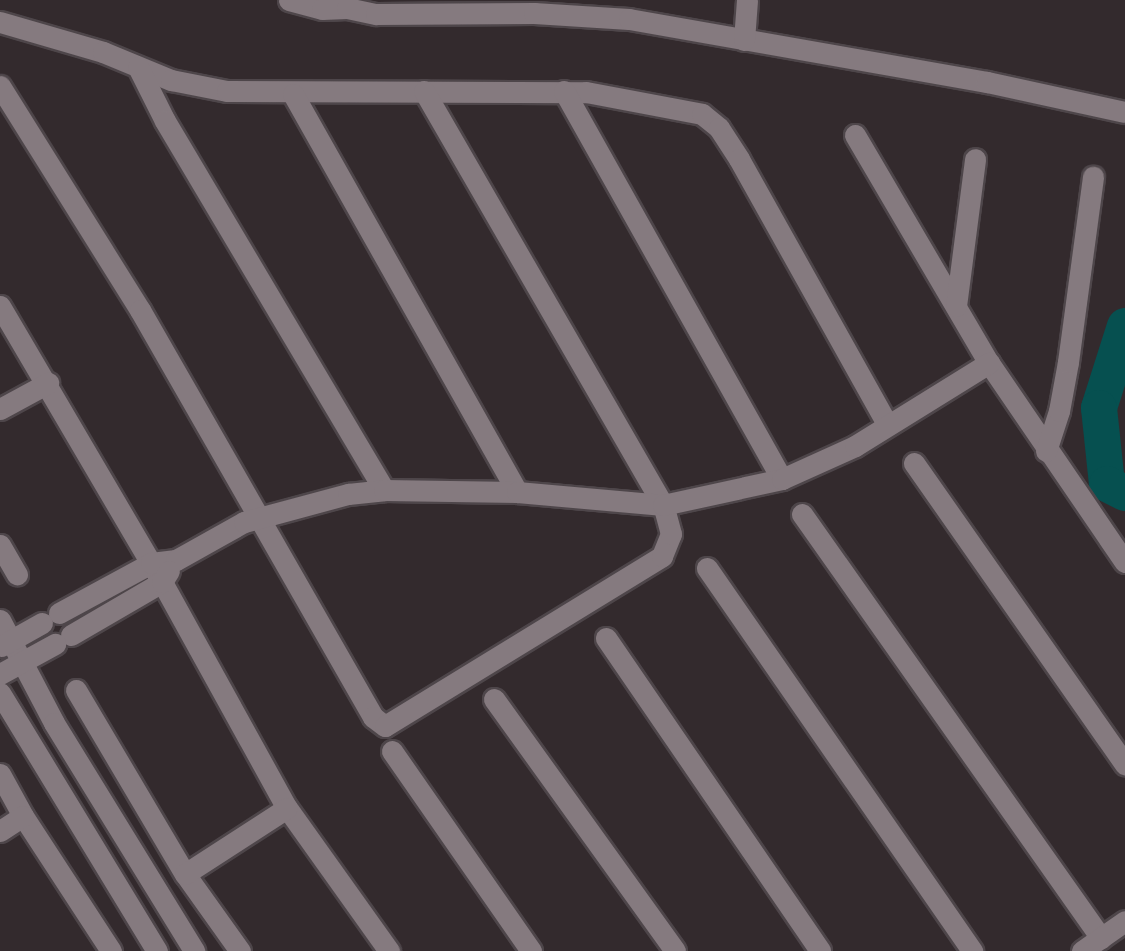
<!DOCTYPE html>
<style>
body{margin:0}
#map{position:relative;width:1125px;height:951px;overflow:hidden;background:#332a2d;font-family:"Source Sans 3",sans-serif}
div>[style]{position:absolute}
.river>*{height:36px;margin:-18px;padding:0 18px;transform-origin:18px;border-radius:18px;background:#065050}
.roads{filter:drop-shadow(2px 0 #4e464a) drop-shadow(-2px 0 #4e464a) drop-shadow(0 2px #4e464a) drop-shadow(0 -2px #4e464a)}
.minor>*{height:21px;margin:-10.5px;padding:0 10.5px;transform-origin:10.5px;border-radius:10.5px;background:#857a7f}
span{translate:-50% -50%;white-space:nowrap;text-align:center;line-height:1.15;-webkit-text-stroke:6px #181415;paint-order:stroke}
</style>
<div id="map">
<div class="river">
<div style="left:1125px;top:326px;width:86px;rotate:107.6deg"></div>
<div style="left:1099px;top:408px;width:76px;rotate:84deg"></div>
<div style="left:1107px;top:484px;width:20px;rotate:27deg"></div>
</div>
<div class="roads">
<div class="minor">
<div style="left:289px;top:0;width:34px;rotate:15deg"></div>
<div style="left:322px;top:9px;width:25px;rotate:-2deg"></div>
<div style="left:347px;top:8px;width:30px;rotate:12deg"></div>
<div style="left:376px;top:14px;width:158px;rotate:-0.4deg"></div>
<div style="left:534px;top:13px;width:95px;rotate:3.6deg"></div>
<div style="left:629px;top:19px;width:364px;rotate:10deg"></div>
<div style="left:987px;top:82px;width:141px;rotate:12.3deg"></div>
<div style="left:0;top:22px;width:107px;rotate:16.2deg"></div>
<div style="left:103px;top:52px;width:74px;rotate:22.4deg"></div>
<div style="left:171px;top:80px;width:57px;rotate:11.1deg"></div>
<div style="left:227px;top:91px;width:359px;rotate:0.2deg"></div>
<div style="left:586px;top:92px;width:118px;rotate:10.7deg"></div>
<div style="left:702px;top:114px;width:22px;rotate:39deg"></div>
<div style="left:719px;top:128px;width:37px;rotate:57deg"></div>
<div style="left:739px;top:159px;width:304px;rotate:60.8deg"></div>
<div style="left:744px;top:40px;width:40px;rotate:-85.7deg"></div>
<div style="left:138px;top:67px;width:60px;rotate:63.4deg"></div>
<div style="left:165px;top:121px;width:429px;rotate:59.3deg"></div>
<div style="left:0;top:86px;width:264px;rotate:58deg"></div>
<div style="left:140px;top:310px;width:469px;rotate:60.2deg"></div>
<div style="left:373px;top:717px;width:15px;rotate:37deg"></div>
<div style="left:385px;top:726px;width:325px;rotate:-31.5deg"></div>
<div style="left:662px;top:556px;width:24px;rotate:-68deg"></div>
<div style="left:671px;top:534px;width:30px;rotate:-105deg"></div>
<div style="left:663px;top:505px;width:478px;rotate:-120deg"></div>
<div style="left:564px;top:91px;width:445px;rotate:60.7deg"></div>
<div style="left:293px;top:94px;width:457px;rotate:60.6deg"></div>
<div style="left:855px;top:135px;width:264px;rotate:59.6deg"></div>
<div style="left:989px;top:363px;width:241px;rotate:55.7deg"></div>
<div style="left:0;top:306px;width:320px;rotate:59.6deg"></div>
<div style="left:162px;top:582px;width:258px;rotate:61.1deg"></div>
<div style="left:287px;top:808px;width:176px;rotate:54.5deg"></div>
<div style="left:956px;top:306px;width:148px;rotate:-82.6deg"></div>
<div style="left:0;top:409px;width:55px;rotate:-28.4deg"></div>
<div style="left:1046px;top:451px;width:42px;rotate:-72deg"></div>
<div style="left:1059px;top:411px;width:50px;rotate:-79.6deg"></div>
<div style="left:1068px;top:362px;width:187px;rotate:-82.3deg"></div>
<div style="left:914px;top:463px;width:368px;rotate:55deg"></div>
<div style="left:802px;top:514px;width:519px;rotate:54.81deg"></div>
<div style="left:0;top:545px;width:34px;rotate:60deg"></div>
<div style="left:707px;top:568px;width:466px;rotate:55.3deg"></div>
<div style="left:59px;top:613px;width:105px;rotate:-28.5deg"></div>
<div style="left:151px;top:563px;width:25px;rotate:-7deg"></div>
<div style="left:176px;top:560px;width:78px;rotate:-29.2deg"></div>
<div style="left:244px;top:522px;width:108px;rotate:-15.1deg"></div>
<div style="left:348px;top:494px;width:36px;rotate:-6deg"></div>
<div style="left:384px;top:490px;width:133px;rotate:0.9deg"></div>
<div style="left:517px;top:492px;width:147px;rotate:5.1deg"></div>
<div style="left:663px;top:505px;width:122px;rotate:-12.3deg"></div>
<div style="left:782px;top:479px;width:80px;rotate:-24.3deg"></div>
<div style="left:855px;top:446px;width:158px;rotate:-31.8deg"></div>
<div style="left:0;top:620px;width:116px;rotate:62.3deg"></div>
<div style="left:54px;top:723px;width:268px;rotate:58.4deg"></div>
<div style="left:71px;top:635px;width:105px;rotate:-30.2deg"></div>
<div style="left:162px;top:582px;width:13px;rotate:-58deg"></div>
<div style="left:606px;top:638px;width:379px;rotate:55.6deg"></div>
<div style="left:1px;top:646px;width:47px;rotate:-29.3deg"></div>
<div style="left:0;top:674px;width:63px;rotate:-28.6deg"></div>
<div style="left:76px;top:690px;width:214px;rotate:59.4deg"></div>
<div style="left:185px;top:874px;width:95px;rotate:54.5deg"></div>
<div style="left:0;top:693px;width:302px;rotate:58.7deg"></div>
<div style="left:494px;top:699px;width:310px;rotate:54.3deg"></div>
<div style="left:392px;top:751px;width:244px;rotate:55.2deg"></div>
<div style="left:0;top:774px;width:48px;rotate:61.3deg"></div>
<div style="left:23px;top:816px;width:161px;rotate:56.9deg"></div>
<div style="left:0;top:831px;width:27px;rotate:-33deg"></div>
<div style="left:185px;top:874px;width:121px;rotate:-32.9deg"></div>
<div style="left:1082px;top:951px;width:52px;rotate:-34.9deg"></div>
</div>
</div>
</div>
